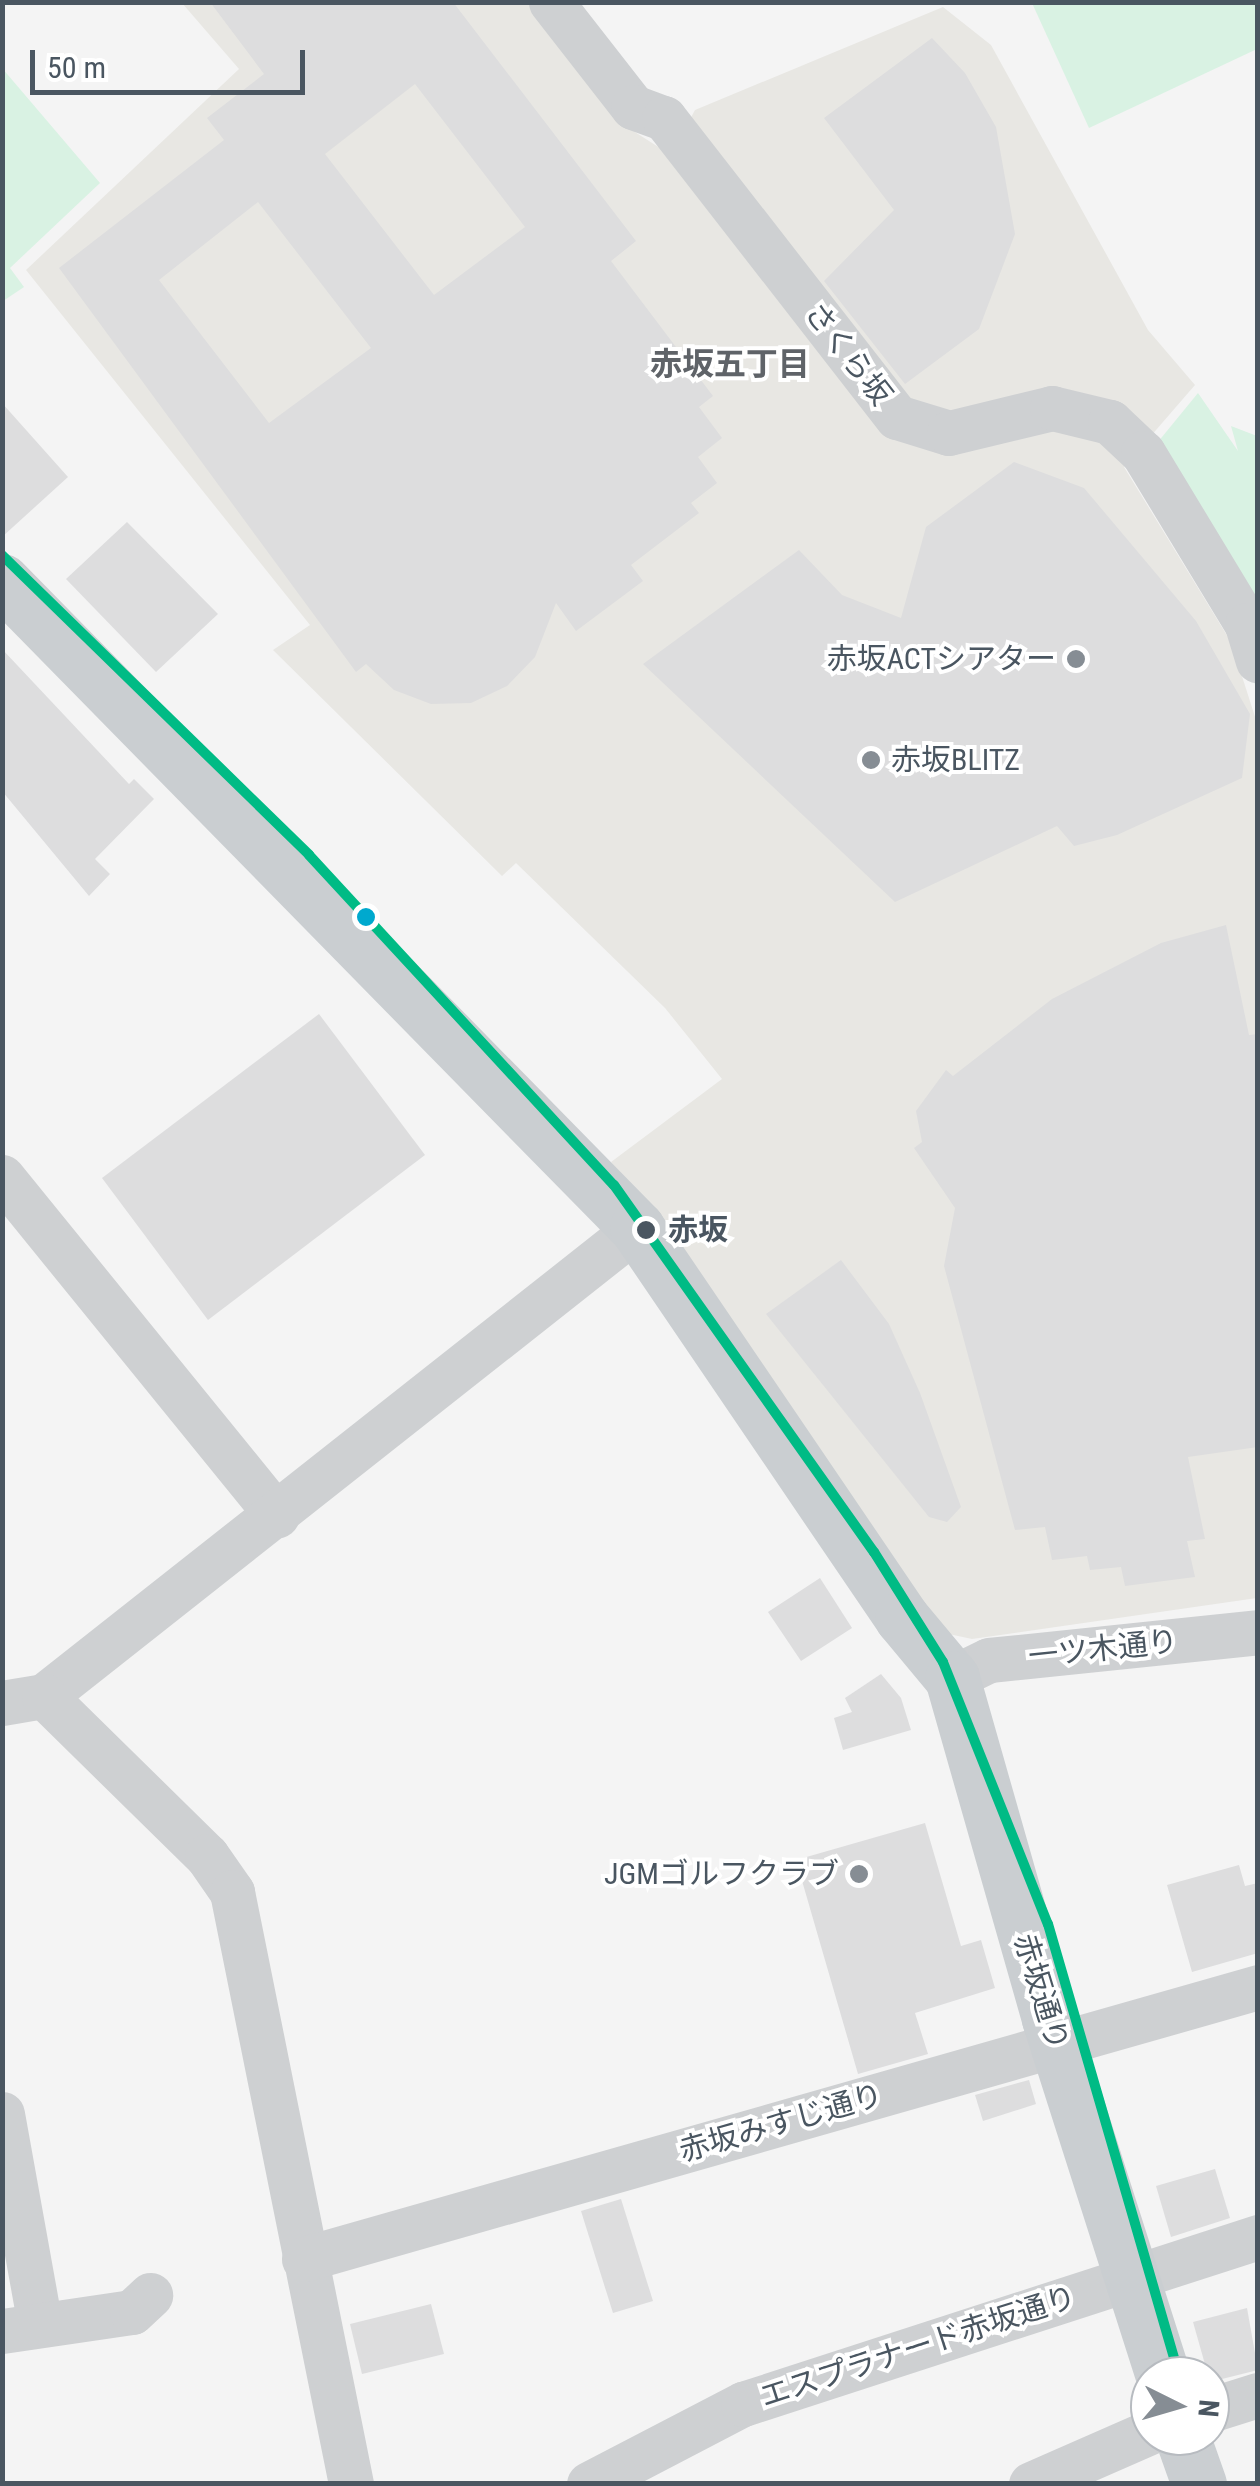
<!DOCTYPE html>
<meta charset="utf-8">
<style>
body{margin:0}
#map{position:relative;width:1260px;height:2486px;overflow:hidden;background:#f4f4f4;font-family:"Roboto Condensed","Noto Sans JP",sans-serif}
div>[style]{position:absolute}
.commercial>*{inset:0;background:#e8e7e3}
.green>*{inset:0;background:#d9f2e3}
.building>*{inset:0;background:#ddddde}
.minor>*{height:45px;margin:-22.5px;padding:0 22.5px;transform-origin:22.5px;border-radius:22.5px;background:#ced0d2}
.major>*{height:55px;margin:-27.5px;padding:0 27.5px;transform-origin:27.5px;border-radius:27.5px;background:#caced1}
.metro-1>*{height:10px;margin:-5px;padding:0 5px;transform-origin:5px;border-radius:5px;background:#00bb85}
.dots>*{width:28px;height:28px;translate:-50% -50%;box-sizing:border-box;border:5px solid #fff;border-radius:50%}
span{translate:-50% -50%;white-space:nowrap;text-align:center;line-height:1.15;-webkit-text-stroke:8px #fff;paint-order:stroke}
.street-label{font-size:30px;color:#4a5661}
.poi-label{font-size:30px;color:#4a5661}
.right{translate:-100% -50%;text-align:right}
.left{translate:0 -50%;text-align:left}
.stop-label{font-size:30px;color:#4a5661;font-weight:700}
.neighbourhood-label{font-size:32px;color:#5f6368;font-weight:700}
.frame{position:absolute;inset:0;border:5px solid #4a5661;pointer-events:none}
.north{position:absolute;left:1130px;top:2356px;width:100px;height:100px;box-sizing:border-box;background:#fff;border:2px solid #b7bbc0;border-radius:50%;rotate:95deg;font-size:28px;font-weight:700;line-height:40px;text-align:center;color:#4a5661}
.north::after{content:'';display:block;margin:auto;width:35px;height:45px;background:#868d94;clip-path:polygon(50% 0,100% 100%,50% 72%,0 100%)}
.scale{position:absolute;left:30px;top:50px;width:275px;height:45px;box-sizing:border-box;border:5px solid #4a5661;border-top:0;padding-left:12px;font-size:30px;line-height:35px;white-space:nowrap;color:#4a5661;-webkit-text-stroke:8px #fff;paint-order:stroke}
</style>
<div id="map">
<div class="commercial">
<div style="clip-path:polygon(182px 3px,528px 3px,616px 120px,671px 155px,695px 110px,943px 7px,991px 45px,1148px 330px,1195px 385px,1124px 467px,1231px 642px,1257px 723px,1257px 1598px,972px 1639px,944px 1633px,611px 1162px,722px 1079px,665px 1008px,516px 863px,502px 876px,273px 650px,310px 625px,26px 270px,239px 69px)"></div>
</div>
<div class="green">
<div style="clip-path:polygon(1032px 3px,1257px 3px,1257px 49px,1089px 128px)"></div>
<div style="clip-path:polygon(2px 68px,100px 183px,10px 268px,24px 287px,3px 301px)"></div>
<div style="clip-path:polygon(1198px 393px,1238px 451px,1231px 426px,1257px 436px,1257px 691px,1240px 638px,1135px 470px)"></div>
</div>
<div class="building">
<div style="clip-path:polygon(evenodd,210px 2px,453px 2px,636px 241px,611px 261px,713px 396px,699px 407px,722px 438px,698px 457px,717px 483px,691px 503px,699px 513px,631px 565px,643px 581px,576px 631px,556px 603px,535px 657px,507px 686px,471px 703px,431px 704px,394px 690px,366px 664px,356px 672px,59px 268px,224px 140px,207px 118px,264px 74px,210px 2px,415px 84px,525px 227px,434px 295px,325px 154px,415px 84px,210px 2px,258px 202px,371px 348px,269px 423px,159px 280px,258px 202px)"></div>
<div style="clip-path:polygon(932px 38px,965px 73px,996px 127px,1015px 234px,979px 329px,905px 384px,824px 281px,894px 210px,824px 118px)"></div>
<div style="clip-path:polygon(2px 403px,68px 477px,2px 537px)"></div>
<div style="clip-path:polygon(1014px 462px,1084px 488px,1196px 621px,1250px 714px,1242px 778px,1117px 835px,1074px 846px,1057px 826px,895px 902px,643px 664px,799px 550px,842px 595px,901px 618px,926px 527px)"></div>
<div style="clip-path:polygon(127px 522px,218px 614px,156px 672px,66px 579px)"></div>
<div style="clip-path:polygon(2px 649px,129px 784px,134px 779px,154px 799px,95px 859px,110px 874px,89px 896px,2px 791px)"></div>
<div style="clip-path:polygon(1226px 925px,1249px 1035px,1258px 1034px,1258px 1447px,1188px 1457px,1205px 1539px,1187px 1541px,1195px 1577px,1125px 1586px,1121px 1567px,1090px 1570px,1087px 1556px,1052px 1560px,1045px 1527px,1015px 1530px,944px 1266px,955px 1208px,914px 1148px,922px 1142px,916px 1111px,946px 1070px,953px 1076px,1052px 999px,1161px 943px)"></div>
<div style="clip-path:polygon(319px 1014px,425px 1155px,208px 1320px,102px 1178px)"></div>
<div style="clip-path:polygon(841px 1260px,889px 1324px,920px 1393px,961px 1507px,947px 1522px,929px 1517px,766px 1314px)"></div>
<div style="clip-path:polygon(820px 1578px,852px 1628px,801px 1661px,768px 1612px)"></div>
<div style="clip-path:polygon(881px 1674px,901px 1698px,911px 1730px,843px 1750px,834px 1718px,852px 1712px,845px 1698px)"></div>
<div style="clip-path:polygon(925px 1823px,961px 1946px,981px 1940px,995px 1988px,915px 2013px,928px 2054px,858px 2074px,796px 1860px)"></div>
<div style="clip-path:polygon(1239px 1865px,1245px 1886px,1258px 1883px,1258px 1953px,1192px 1972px,1167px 1885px)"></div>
<div style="clip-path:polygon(1029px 2080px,1036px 2104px,983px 2121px,975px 2095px)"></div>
<div style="clip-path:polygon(1215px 2169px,1230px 2218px,1171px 2237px,1156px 2186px)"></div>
<div style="clip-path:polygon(621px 2199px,653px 2301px,613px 2313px,581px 2211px)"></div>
<div style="clip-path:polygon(431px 2304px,444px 2354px,362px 2374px,350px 2324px)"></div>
<div style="clip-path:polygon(1247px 2308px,1258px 2370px,1210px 2382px,1193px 2322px)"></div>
</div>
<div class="minor">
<div style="left:551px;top:2px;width:133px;rotate:52deg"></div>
<div style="left:633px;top:107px;width:33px;rotate:20deg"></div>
<div style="left:664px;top:118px;width:379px;rotate:52.1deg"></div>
<div style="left:897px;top:417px;width:54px;rotate:17.1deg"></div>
<div style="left:949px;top:433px;width:106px;rotate:-13.6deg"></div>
<div style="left:1052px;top:408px;width:60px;rotate:13.6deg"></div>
<div style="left:1110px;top:422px;width:45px;rotate:43.2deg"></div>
<div style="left:1143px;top:453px;width:201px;rotate:58.8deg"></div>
<div style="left:1247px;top:625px;width:37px;rotate:73deg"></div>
<div style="left:2px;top:1177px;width:436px;rotate:50.9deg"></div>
<div style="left:952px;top:1678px;width:41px;rotate:-25.9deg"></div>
<div style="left:989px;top:1660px;width:270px;rotate:-5.9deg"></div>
<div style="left:44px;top:1696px;width:755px;rotate:-38.28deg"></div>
<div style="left:2px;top:1703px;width:43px;rotate:-9.5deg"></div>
<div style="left:44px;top:1696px;width:228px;rotate:44.5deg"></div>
<div style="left:207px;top:1856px;width:44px;rotate:55.2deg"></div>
<div style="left:232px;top:1892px;width:604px;rotate:78.63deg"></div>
<div style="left:2px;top:2114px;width:214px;rotate:79.8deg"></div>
<div style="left:304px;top:2259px;width:992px;rotate:-15.91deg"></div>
<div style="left:2px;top:2331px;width:131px;rotate:-8.3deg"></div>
<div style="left:132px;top:2312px;width:25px;rotate:-43deg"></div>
<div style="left:1210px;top:2410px;width:50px;rotate:-17.4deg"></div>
<div style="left:589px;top:2484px;width:174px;rotate:-27.5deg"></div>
<div style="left:743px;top:2404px;width:541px;rotate:-17.97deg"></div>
<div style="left:1031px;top:2484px;width:130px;rotate:-23.6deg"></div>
</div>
<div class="major">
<div style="left:2px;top:581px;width:907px;rotate:45.54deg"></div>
<div style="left:637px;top:1228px;width:472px;rotate:55.8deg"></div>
<div style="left:902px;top:1618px;width:78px;rotate:50.2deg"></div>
<div style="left:952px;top:1678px;width:355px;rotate:74.1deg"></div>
<div style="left:1049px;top:2019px;width:375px;rotate:72.3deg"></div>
<div style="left:1182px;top:2436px;width:51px;rotate:70.5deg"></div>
</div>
<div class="metro-1">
<div style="left:2px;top:555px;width:429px;rotate:44.3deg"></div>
<div style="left:309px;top:855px;width:449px;rotate:47.3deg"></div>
<div style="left:614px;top:1185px;width:450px;rotate:54.7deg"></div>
<div style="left:874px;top:1552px;width:130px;rotate:57.9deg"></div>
<div style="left:943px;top:1662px;width:282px;rotate:68.2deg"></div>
<div style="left:1048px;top:1924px;width:471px;rotate:73.8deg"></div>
</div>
<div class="dots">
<div style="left:1076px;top:659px;background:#868d94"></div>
<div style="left:871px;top:760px;background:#868d94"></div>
<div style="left:366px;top:917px;background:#00a9ce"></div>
<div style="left:646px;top:1230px;background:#4a5661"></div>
<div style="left:859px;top:1874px;background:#868d94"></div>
</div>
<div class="street-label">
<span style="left:848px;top:354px;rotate:52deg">さくら坂</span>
<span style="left:1103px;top:1649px;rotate:-6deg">一ツ木通り</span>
<span style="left:1041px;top:1992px;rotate:73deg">赤坂通り</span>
<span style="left:781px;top:2123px;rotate:-16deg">赤坂みすじ通り</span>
<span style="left:918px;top:2347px;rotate:-18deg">エスプラナード赤坂通り</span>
</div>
<div class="poi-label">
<span class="right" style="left:1056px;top:659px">赤坂ACTシアター</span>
<span class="left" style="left:891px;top:760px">赤坂BLITZ</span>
<span class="right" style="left:839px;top:1874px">JGMゴルフクラブ</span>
</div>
<div class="stop-label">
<span class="left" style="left:668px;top:1230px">赤坂</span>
</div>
<div class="neighbourhood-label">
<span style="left:730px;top:364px">赤坂五丁目</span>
</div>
<div class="frame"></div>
<div class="north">N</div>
<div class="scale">50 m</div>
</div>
